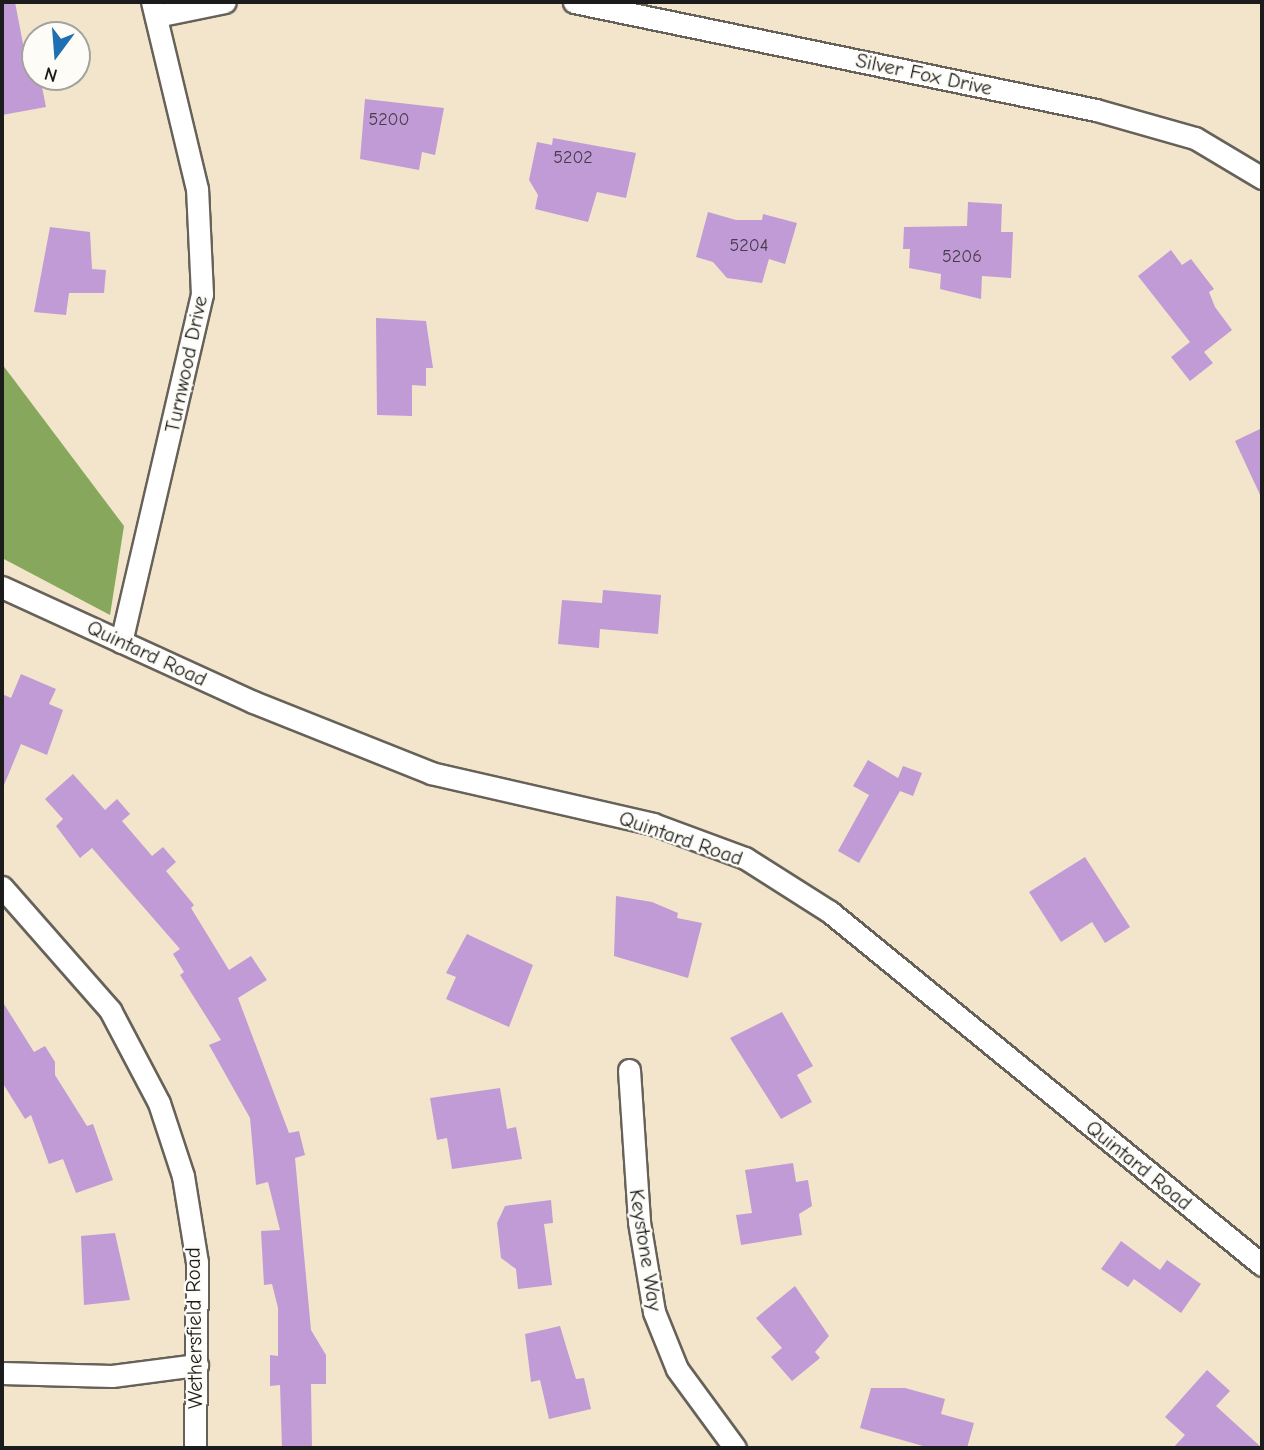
<!DOCTYPE html>
<style>
body{margin:0}
#map{position:relative;width:1264px;height:1450px;overflow:hidden;background:#f2e5cb;font-family:"Comic Neue",sans-serif}
div>[style]{position:absolute}
.forest>*{inset:0;background:#86a75c}
.building>*{inset:0;background:#c19bd5}
.roads{filter:drop-shadow(2px 0 #676259) drop-shadow(-2px 0 #676259) drop-shadow(0 2px #676259) drop-shadow(0 -2px #676259)}
.minor>*{height:21px;margin:-10.5px;padding:0 10.5px;transform-origin:10.5px;border-radius:10.5px;background:#fff}
span{translate:-50% -50%;white-space:nowrap;text-align:center;line-height:1.15;-webkit-text-stroke:5px #fdfcf7;paint-order:stroke}
.number-label{font-size:18px;color:#453c4a}
.number-label span{-webkit-text-stroke-width:0}
.street-label{font-size:21px;color:#1c1c1c}
.frame{position:absolute;inset:0;border:4px solid #1c1c1c;pointer-events:none}
.north{position:absolute;left:21px;top:21px;width:70px;height:70px;box-sizing:border-box;background:#fdfcf7;border:2px solid #a3a29f;border-radius:50%;rotate:196deg;font-size:19px;font-weight:700;line-height:28px;text-align:center;color:#1c1c1c}
.north::after{content:'';display:block;margin:auto;width:24px;height:32px;background:#1f6fb2;clip-path:polygon(50% 0,100% 100%,50% 72%,0 100%)}
</style>
<div id="map">
<div class="forest">
<div style="clip-path:polygon(2px 364px,124px 526px,110px 615px,2px 558px)"></div>
</div>
<div class="building">
<div style="clip-path:polygon(2px 2px,15px 2px,29px 75px,40px 77px,46px 107px,2px 115px)"></div>
<div style="clip-path:polygon(365px 99px,444px 108px,435px 155px,422px 152px,419px 170px,360px 159px)"></div>
<div style="clip-path:polygon(553px 138px,636px 153px,626px 198px,597px 192px,588px 222px,535px 209px,538px 195px,529px 180px,537px 142px,552px 145px)"></div>
<div style="clip-path:polygon(968px 202px,1002px 204px,1001px 232px,1013px 232px,1011px 278px,982px 276px,981px 299px,940px 289px,941px 274px,909px 268px,910px 249px,903px 249px,904px 227px,967px 226px)"></div>
<div style="clip-path:polygon(708px 212px,736px 220px,762px 220px,763px 214px,797px 223px,785px 264px,769px 259px,762px 283px,727px 278px,713px 262px,696px 257px)"></div>
<div style="clip-path:polygon(50px 227px,90px 232px,92px 269px,106px 270px,104px 293px,69px 293px,66px 315px,34px 312px)"></div>
<div style="clip-path:polygon(1171px 250px,1182px 265px,1191px 259px,1214px 289px,1209px 292px,1215px 307px,1232px 330px,1204px 352px,1213px 363px,1190px 381px,1171px 357px,1190px 342px,1138px 276px)"></div>
<div style="clip-path:polygon(376px 318px,426px 321px,433px 368px,426px 368px,426px 386px,412px 385px,412px 416px,377px 415px)"></div>
<div style="clip-path:polygon(1262px 428px,1262px 499px,1235px 441px)"></div>
<div style="clip-path:polygon(603px 590px,661px 595px,658px 634px,600px 629px,599px 648px,558px 644px,562px 600px,602px 603px)"></div>
<div style="clip-path:polygon(21px 674px,56px 689px,49px 704px,63px 710px,47px 755px,21px 744px,2px 790px,2px 694px,11px 698px)"></div>
<div style="clip-path:polygon(868px 760px,898px 778px,903px 766px,922px 773px,913px 796px,900px 791px,859px 863px,838px 851px,869px 795px,853px 786px)"></div>
<div style="clip-path:polygon(73px 774px,105px 810px,117px 799px,130px 814px,122px 821px,152px 856px,163px 847px,176px 862px,166px 871px,194px 905px,191px 908px,229px 970px,251px 956px,267px 980px,238px 998px,289px 1133px,299px 1131px,305px 1155px,295px 1158px,311px 1330px,326px 1355px,326px 1384px,311px 1384px,312px 1448px,282px 1448px,280px 1385px,270px 1386px,270px 1355px,278px 1356px,278px 1308px,272px 1284px,264px 1285px,261px 1231px,280px 1230px,268px 1182px,256px 1185px,250px 1118px,209px 1045px,221px 1040px,180px 975px,184px 972px,173px 954px,180px 949px,92px 848px,80px 858px,56px 826px,63px 819px,45px 799px)"></div>
<div style="clip-path:polygon(1085px 857px,1130px 927px,1105px 943px,1092px 922px,1061px 942px,1029px 892px)"></div>
<div style="clip-path:polygon(616px 896px,652px 902px,678px 913px,677px 918px,702px 923px,688px 978px,614px 956px)"></div>
<div style="clip-path:polygon(467px 934px,533px 965px,509px 1027px,446px 999px,456px 977px,446px 973px)"></div>
<div style="clip-path:polygon(2px 1001px,34px 1052px,45px 1046px,55px 1062px,55px 1075px,87px 1126px,93px 1124px,113px 1180px,76px 1193px,63px 1159px,49px 1164px,31px 1115px,25px 1119px,2px 1082px)"></div>
<div style="clip-path:polygon(782px 1012px,813px 1066px,797px 1075px,812px 1102px,781px 1119px,730px 1038px)"></div>
<div style="clip-path:polygon(500px 1088px,507px 1129px,516px 1127px,522px 1159px,452px 1169px,447px 1138px,437px 1140px,430px 1098px)"></div>
<div style="clip-path:polygon(793px 1163px,796px 1182px,808px 1180px,812px 1206px,799px 1214px,802px 1235px,741px 1245px,736px 1215px,752px 1213px,745px 1170px)"></div>
<div style="clip-path:polygon(551px 1200px,553px 1223px,544px 1224px,552px 1285px,518px 1289px,516px 1269px,501px 1258px,497px 1223px,505px 1206px)"></div>
<div style="clip-path:polygon(115px 1233px,130px 1300px,84px 1305px,81px 1236px)"></div>
<div style="clip-path:polygon(1121px 1241px,1160px 1270px,1167px 1260px,1201px 1284px,1181px 1313px,1134px 1279px,1128px 1287px,1101px 1269px)"></div>
<div style="clip-path:polygon(795px 1286px,829px 1336px,815px 1352px,820px 1358px,792px 1381px,771px 1357px,782px 1348px,756px 1318px)"></div>
<div style="clip-path:polygon(560px 1326px,576px 1379px,584px 1378px,591px 1409px,549px 1419px,540px 1380px,531px 1382px,525px 1334px)"></div>
<div style="clip-path:polygon(1207px 1370px,1230px 1391px,1216px 1406px,1262px 1448px,1173px 1448px,1185px 1435px,1165px 1417px)"></div>
<div style="clip-path:polygon(871px 1388px,905px 1388px,945px 1399px,941px 1414px,974px 1423px,967px 1448px,930px 1448px,860px 1428px)"></div>
</div>
<div class="roads">
<div class="minor">
<div style="left:574px;top:2px;width:533px;rotate:11.69deg"></div>
<div style="left:1096px;top:110px;width:103px;rotate:15.8deg"></div>
<div style="left:1195px;top:138px;width:78px;rotate:30.8deg"></div>
<div style="left:156px;top:16px;width:70px;rotate:-11.5deg"></div>
<div style="left:2px;top:587px;width:276px;rotate:24.6deg"></div>
<div style="left:253px;top:702px;width:192px;rotate:21.7deg"></div>
<div style="left:431px;top:773px;width:228px;rotate:12.9deg"></div>
<div style="left:653px;top:824px;width:98px;rotate:20.3deg"></div>
<div style="left:745px;top:858px;width:101px;rotate:32.4deg"></div>
<div style="left:830px;top:912px;width:558px;rotate:39.25deg"></div>
<div style="left:121px;top:642px;width:357px;rotate:-76.9deg"></div>
<div style="left:202px;top:294px;width:105px;rotate:-92.7deg"></div>
<div style="left:197px;top:189px;width:192px;rotate:-103.5deg"></div>
<div style="left:2px;top:887px;width:164px;rotate:48.7deg"></div>
<div style="left:110px;top:1010px;width:105px;rotate:62.2deg"></div>
<div style="left:159px;top:1103px;width:77px;rotate:71.8deg"></div>
<div style="left:183px;top:1176px;width:87px;rotate:80.8deg"></div>
<div style="left:197px;top:1262px;width:186px;rotate:90.6deg"></div>
<div style="left:629px;top:1070px;width:152px;rotate:86.2deg"></div>
<div style="left:639px;top:1222px;width:91px;rotate:80.5deg"></div>
<div style="left:654px;top:1312px;width:61px;rotate:68deg"></div>
<div style="left:677px;top:1369px;width:98px;rotate:53.7deg"></div>
<div style="left:2px;top:1373px;width:110px;rotate:1.6deg"></div>
<div style="left:112px;top:1376px;width:86px;rotate:-7.4deg"></div>
</div>
</div>
<div class="number-label">
<span style="left:389px;top:120px">5200</span>
<span style="left:573px;top:158px">5202</span>
<span style="left:749px;top:246px">5204</span>
<span style="left:962px;top:257px">5206</span>
</div>
<div class="street-label">
<span style="left:924px;top:74px;rotate:12deg">Silver Fox Drive</span>
<span style="left:186px;top:364px;rotate:-78deg">Turnwood Drive</span>
<span style="left:147px;top:653px;rotate:25deg">Quintard Road</span>
<span style="left:681px;top:838px;rotate:19deg">Quintard Road</span>
<span style="left:1139px;top:1165px;rotate:39deg">Quintard Road</span>
<span style="left:646px;top:1250px;rotate:81deg">Keystone Way</span>
<span style="left:194px;top:1328px;rotate:-91deg">Wethersfield Road</span>
</div>
<div class="frame"></div>
<div class="north">N</div>
</div>
